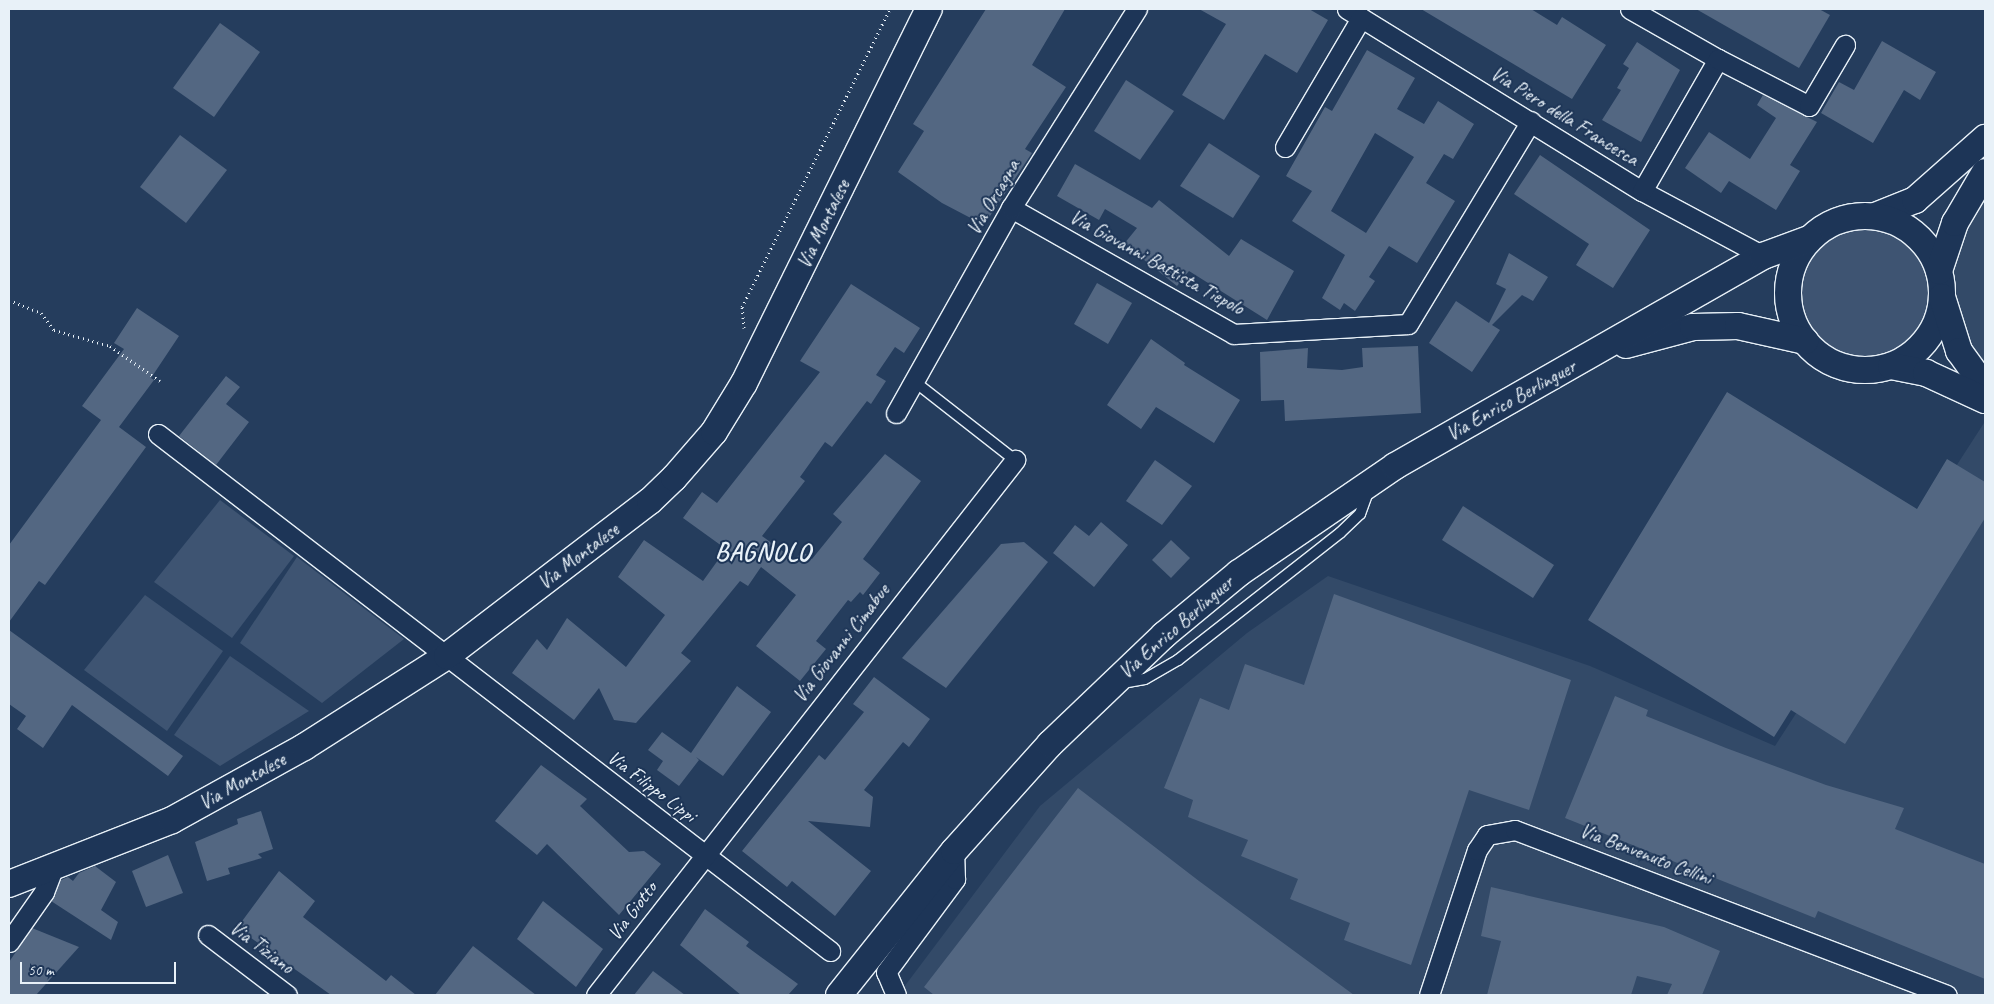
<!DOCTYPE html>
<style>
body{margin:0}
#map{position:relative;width:1994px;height:1004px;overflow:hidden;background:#253d5d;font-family:Caveat,sans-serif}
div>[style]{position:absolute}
.built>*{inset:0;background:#334a68}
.green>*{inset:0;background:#3e5472}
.round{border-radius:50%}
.building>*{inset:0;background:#536782}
.path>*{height:3px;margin-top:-1.5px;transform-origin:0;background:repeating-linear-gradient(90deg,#e8f1f8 0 1px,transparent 0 5px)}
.roads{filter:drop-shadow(1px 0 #e8f1f8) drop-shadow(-1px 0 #e8f1f8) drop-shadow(0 1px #e8f1f8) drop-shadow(0 -1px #e8f1f8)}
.lane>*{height:10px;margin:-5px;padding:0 5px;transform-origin:5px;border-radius:5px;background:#1d3557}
.street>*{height:19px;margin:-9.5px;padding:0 9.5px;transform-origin:9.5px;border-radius:9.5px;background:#1d3557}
.secondary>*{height:26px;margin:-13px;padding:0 13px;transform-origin:13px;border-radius:13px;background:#1d3557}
.secondary>.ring{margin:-13px;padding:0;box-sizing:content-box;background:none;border:26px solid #1d3557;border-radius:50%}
span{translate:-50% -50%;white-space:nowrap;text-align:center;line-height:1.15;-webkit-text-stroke:4px #1d3557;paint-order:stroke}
.street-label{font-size:20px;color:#e8f1f8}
.district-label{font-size:25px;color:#e8f1f8;font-weight:700;letter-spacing:1px}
.frame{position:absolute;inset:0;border:10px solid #e8f1f8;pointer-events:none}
.scale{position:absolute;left:20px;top:962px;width:156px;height:22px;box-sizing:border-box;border:2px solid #e8f1f8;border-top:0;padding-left:6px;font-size:15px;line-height:18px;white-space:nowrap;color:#e8f1f8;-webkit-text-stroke:4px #1d3557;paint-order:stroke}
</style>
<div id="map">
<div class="built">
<div style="clip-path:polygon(1985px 193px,1985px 411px,1954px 329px,1948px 276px,1965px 229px)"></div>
<div style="clip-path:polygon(1984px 423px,1985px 995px,898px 995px,1040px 806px,1247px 633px,1328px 576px,1590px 666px,1775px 746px)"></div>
</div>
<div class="green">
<div class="round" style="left:1796px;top:224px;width:138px;height:138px"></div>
<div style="clip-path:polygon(220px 500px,294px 556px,232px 638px,154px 582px)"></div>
<div style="clip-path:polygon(297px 557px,404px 639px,322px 703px,240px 643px)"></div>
<div style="clip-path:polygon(145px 595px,223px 651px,167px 731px,84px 670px)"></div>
<div style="clip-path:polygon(230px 656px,309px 711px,220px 766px,174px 735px)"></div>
</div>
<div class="building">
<div style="clip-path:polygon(986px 9px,1065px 9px,1032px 65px,1066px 87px,1025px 149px,1032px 153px,984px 225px,942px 203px,898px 172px,924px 131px,913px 124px)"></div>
<div style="clip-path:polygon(1199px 9px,1309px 9px,1328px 20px,1297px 73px,1265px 54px,1224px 120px,1182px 95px,1226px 24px)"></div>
<div style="clip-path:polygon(1421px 9px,1531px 9px,1557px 25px,1562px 17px,1606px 45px,1572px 99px)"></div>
<div style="clip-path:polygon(1696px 9px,1819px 9px,1830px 15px,1799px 68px)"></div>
<div style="clip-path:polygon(220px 23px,260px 52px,214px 117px,173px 88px)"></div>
<div style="clip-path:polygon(1882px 41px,1936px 72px,1920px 100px,1904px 90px,1873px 143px,1821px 113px,1839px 82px,1854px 90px)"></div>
<div style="clip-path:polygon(1637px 42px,1680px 70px,1641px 142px,1602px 120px,1621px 90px,1617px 88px,1629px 68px,1623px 64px)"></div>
<div style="clip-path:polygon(evenodd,1367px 50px,1415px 78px,1397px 109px,1424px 124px,1438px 101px,1474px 124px,1453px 159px,1444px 154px,1426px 183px,1455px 201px,1417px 263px,1389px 246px,1369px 277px,1375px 281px,1355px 311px,1344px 303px,1340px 310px,1322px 298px,1345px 255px,1292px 221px,1312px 191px,1286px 176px,1325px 107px,1332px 111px,1367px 50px,1375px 133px,1414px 157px,1366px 233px,1331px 211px,1375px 133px)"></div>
<div style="clip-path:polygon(1126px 80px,1174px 111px,1140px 160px,1094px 131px)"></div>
<div style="clip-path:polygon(1763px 95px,1817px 122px,1790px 165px,1800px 171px,1776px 210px,1729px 181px,1721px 193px,1685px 168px,1709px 132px,1750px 159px,1776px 118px,1757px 105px)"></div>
<div style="clip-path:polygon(180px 135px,227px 170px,186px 223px,140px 187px)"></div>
<div style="clip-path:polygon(1209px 143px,1260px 176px,1233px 218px,1180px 186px)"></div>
<div style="clip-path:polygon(1540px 155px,1650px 230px,1613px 288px,1576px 265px,1589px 244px,1514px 194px)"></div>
<div style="clip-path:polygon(1075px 164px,1152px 208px,1159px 200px,1229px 256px,1241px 239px,1294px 271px,1267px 320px,1189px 271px,1177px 286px,1124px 244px,1137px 228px,1105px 209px,1099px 220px,1057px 196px)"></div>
<div style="clip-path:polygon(1509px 253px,1548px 277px,1533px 301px,1522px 295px,1492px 325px,1500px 330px,1472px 372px,1429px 343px,1456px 301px,1489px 323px,1506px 289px,1496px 284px)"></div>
<div style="clip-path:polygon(1097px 283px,1132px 303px,1108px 344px,1074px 324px)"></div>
<div style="clip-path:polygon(851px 284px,920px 328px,904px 353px,895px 347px,876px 375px,886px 381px,871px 404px,867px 401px,832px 447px,825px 442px,800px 477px,805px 481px,762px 536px,795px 560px,802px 551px,812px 559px,842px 522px,833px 514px,885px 454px,921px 481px,863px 559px,880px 573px,863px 595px,860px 592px,851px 602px,848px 600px,816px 641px,826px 649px,800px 681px,756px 646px,796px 595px,761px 567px,748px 586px,740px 581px,681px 653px,691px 661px,636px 723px,614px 720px,599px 688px,574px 720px,512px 673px,537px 639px,547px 650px,567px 618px,626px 667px,665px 615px,618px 577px,644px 540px,703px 581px,726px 549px,683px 518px,702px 492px,717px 503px,820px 372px,800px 361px)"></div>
<div style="clip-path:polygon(137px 308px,179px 336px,151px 378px,154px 380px,119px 427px,146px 447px,45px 585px,39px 581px,9px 622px,9px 545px,101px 420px,82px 406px,124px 349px,114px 343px)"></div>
<div style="clip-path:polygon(1151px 339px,1185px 363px,1184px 365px,1240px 400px,1214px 443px,1156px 407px,1141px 429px,1107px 405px)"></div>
<div style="clip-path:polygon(1418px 346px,1421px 413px,1285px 421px,1284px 400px,1261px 401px,1260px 352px,1308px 348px,1307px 368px,1342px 370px,1363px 367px,1362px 348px)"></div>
<div style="clip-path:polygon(226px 376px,240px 387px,226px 404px,249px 422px,216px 465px,179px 436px)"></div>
<div style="clip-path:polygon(1727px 392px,1917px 509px,1947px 459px,1985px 482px,1985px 518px,1845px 744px,1791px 710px,1774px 737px,1588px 620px)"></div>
<div style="clip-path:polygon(1155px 460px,1192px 486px,1162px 525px,1126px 501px)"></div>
<div style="clip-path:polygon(1463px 506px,1554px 565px,1533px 598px,1442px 540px)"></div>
<div style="clip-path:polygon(1101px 522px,1128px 545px,1094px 587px,1053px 553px,1075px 525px,1089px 536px)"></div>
<div style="clip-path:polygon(1171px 540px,1190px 558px,1171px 578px,1152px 560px)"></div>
<div style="clip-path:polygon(1024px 542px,1048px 562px,946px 688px,902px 658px,1001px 544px)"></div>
<div style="clip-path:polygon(1334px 594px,1571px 680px,1529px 810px,1469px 790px,1411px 965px,1344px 940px,1350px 923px,1290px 899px,1298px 879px,1241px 856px,1248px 840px,1188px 817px,1193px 800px,1164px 788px,1200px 698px,1229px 710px,1245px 664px,1304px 685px)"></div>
<div style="clip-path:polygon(9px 630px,183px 756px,168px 776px,72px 705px,43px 748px,17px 729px,26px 716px,9px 704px)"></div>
<div style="clip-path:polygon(874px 677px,930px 719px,909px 747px,903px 742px,864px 790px,873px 797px,870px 827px,808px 821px,871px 871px,835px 916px,792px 881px,787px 887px,742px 851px,819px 755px,825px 760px,864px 712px,853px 704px)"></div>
<div style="clip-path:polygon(737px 686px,771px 712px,723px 776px,696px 757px,699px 760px,679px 786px,657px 770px,663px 761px,648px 750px,662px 732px,691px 753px)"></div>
<div style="clip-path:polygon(1615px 696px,1648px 710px,1646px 716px,1726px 748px,1826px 785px,1904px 808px,1895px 829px,1985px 864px,1985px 979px,1818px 911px,1815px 918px,1565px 818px)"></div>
<div style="clip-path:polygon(541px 765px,587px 799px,580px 806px,629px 852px,644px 851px,661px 864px,619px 915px,547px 844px,537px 855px,495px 821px)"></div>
<div style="clip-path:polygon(1078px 788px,1199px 881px,1354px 995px,934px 995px,924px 987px)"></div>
<div style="clip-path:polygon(261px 811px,273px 849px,258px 854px,262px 858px,228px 868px,230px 874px,207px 881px,195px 842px,238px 824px,237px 819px)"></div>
<div style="clip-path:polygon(168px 855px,183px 893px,146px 907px,132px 871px)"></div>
<div style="clip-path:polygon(95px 866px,116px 882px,101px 910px,118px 922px,111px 940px,51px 901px,61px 880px,68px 877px,73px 881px,79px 873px)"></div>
<div style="clip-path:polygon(279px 871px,315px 901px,303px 917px,386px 981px,391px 975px,416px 995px,331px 995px,237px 928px)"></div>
<div style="clip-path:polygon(1491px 887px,1664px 927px,1720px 951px,1702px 995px,1667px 995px,1672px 984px,1637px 976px,1631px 995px,1487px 995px,1501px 941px,1481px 936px)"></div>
<div style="clip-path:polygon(543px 901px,603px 949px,576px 987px,517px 939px)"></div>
<div style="clip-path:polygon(705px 909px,749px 942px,746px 946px,798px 984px,788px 995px,741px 995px,680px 945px)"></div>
<div style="clip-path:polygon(32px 928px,79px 947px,36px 995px,9px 995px,9px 962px)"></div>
<div style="clip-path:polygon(473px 946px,536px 995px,435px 995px)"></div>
<div style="clip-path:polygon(653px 971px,685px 995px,634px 995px)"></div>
</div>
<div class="path">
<div style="left:9px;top:300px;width:35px;rotate:22deg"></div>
<div style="left:41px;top:313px;width:21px;rotate:53deg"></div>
<div style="left:54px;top:330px;width:58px;rotate:15.9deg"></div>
<div style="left:110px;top:346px;width:61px;rotate:35deg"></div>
<div style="left:744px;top:328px;width:21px;rotate:-95deg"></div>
<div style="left:742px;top:307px;width:333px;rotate:-63.6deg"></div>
</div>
<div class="roads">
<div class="lane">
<div style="left:915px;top:382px;width:127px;rotate:38deg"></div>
<div style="left:1122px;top:683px;width:23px;rotate:-10deg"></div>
<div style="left:1145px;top:679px;width:38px;rotate:-30deg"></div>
<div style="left:1178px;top:660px;width:206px;rotate:-38.1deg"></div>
<div style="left:1340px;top:533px;width:28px;rotate:-44deg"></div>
<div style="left:1360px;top:514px;width:23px;rotate:-70deg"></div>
</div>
<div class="street">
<div style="left:1347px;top:9px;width:347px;rotate:31.7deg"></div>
<div style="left:1642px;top:191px;width:137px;rotate:28.2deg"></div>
<div style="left:1630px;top:9px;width:101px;rotate:29.6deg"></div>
<div style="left:1718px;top:59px;width:152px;rotate:119.9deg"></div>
<div style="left:1718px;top:59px;width:102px;rotate:27.3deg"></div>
<div style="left:1809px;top:106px;width:71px;rotate:-59.5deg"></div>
<div style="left:1285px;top:147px;width:150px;rotate:-59.5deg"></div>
<div style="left:1011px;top:208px;width:256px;rotate:29.5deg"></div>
<div style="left:1234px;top:334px;width:174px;rotate:-3.3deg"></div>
<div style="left:1408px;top:324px;width:237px;rotate:-58.8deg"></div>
<div style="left:896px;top:413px;width:235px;rotate:-60.7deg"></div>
<div style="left:1011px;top:208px;width:236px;rotate:-57.7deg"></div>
<div style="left:158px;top:434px;width:848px;rotate:37.57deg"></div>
<div style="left:208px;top:935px;width:99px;rotate:37.2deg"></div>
<div style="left:9px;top:942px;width:61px;rotate:-55deg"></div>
<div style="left:44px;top:892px;width:26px;rotate:-69deg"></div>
<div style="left:596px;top:995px;width:680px;rotate:-51.93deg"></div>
<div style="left:896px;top:995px;width:25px;rotate:-113deg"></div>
<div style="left:886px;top:972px;width:116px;rotate:-53.4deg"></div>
<div style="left:955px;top:879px;width:28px;rotate:-92deg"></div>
<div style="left:1429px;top:995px;width:153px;rotate:-71.7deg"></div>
<div style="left:1477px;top:850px;width:18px;rotate:-56deg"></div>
<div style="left:1487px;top:835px;width:28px;rotate:-10deg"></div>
<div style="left:1515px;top:830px;width:462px;rotate:20.9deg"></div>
</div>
<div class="secondary">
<div style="left:1875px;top:216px;width:43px;rotate:-21.8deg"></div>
<div style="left:1915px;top:200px;width:94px;rotate:-41.5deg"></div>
<div class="ring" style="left:1788px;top:216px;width:128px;height:128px"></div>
<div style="left:1939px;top:271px;width:51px;rotate:-71.6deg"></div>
<div style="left:1955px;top:223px;width:59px;rotate:-59.5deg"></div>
<div style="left:1942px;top:297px;width:57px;rotate:72.5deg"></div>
<div style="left:1959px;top:351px;width:44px;rotate:54.2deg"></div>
<div style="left:1626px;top:345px;width:69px;rotate:-15deg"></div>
<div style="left:1693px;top:327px;width:45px;rotate:-1.3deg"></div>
<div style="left:1738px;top:326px;width:69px;rotate:12.6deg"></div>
<div style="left:1891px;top:366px;width:36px;rotate:11deg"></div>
<div style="left:1926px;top:373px;width:65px;rotate:24.6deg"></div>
<div style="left:9px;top:884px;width:175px;rotate:-21.4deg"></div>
<div style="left:172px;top:820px;width:151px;rotate:-28.9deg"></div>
<div style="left:304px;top:747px;width:169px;rotate:-32.5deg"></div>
<div style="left:447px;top:656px;width:255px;rotate:-37.4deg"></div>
<div style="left:650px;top:501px;width:33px;rotate:-44deg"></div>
<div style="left:674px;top:478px;width:61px;rotate:-49deg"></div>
<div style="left:714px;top:432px;width:57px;rotate:-58.5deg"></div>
<div style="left:744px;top:383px;width:417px;rotate:-63.7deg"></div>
<div style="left:839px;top:995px;width:184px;rotate:-51.4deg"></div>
<div style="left:954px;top:851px;width:144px;rotate:-48.1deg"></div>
<div style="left:1050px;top:744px;width:158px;rotate:-43.7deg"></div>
<div style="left:1164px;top:635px;width:97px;rotate:-39.6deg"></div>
<div style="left:1239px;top:573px;width:189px;rotate:-34.4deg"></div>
<div style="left:1395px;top:466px;width:424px;rotate:-29.7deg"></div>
<div style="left:1763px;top:256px;width:49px;rotate:-20.3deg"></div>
</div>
</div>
<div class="street-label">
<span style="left:1565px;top:116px;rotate:32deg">Via Piero della Francesca</span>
<span style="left:993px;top:197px;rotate:-59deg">Via Orcagna</span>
<span style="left:823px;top:224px;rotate:-64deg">Via Montalese</span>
<span style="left:1157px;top:262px;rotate:29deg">Via Giovanni Battista Tiepolo</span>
<span style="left:1511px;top:400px;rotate:-29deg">Via Enrico Berlinguer</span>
<span style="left:578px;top:556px;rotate:-37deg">Via Montalese</span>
<span style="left:1176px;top:627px;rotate:-41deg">Via Enrico Berlinguer</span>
<span style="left:841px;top:643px;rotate:-52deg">Via Giovanni Cimabue</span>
<span style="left:242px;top:781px;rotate:-29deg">Via Montalese</span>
<span style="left:652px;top:786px;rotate:37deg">Via Filippo Lippi</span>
<span style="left:1646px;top:854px;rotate:21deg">Via Benvenuto Cellini</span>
<span style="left:632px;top:911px;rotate:-53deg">Via Giotto</span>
<span style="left:262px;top:947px;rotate:37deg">Via Tiziano</span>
</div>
<div class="district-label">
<span style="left:763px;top:552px">BAGNOLO</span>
</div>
<div class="frame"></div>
<div class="scale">50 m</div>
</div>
